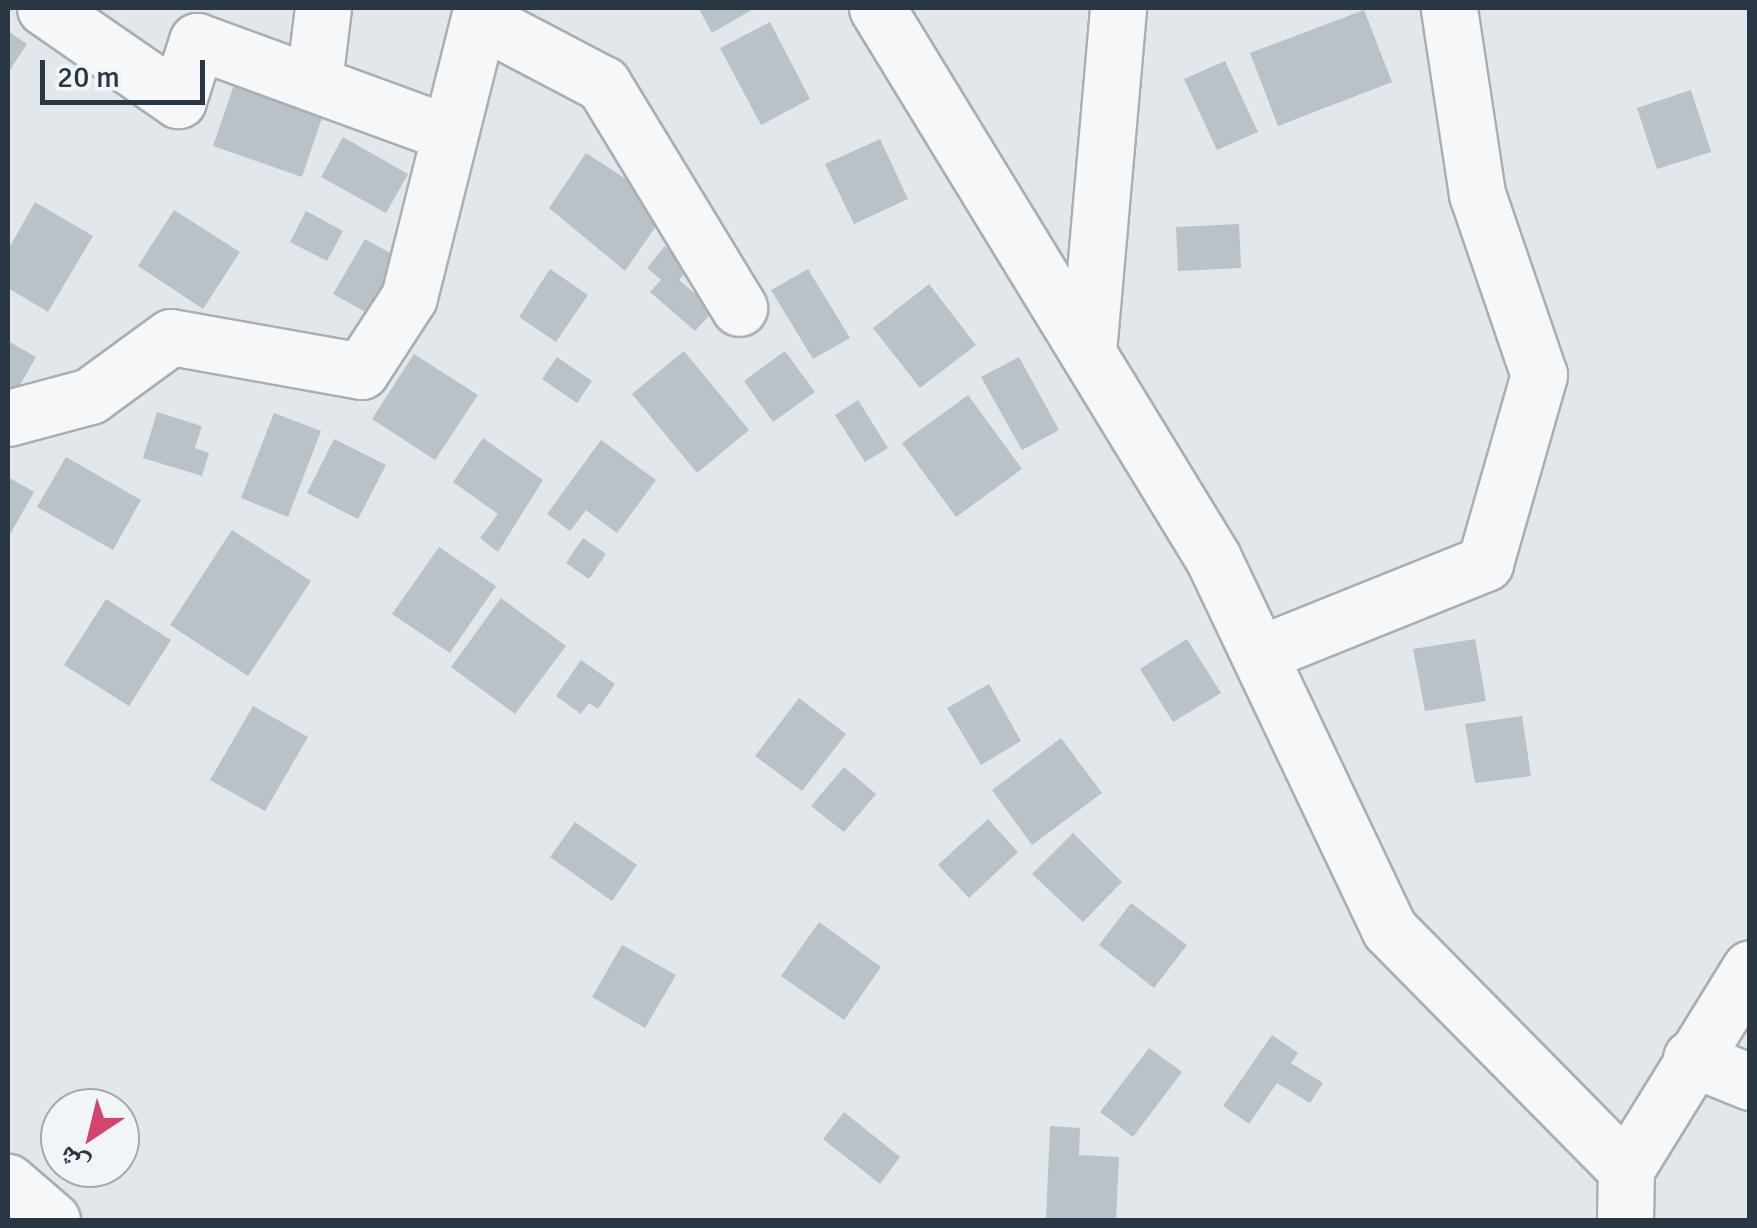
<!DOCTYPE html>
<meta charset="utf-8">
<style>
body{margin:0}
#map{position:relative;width:1757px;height:1228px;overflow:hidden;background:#e2e7eb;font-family:Signika,"Noto Naskh Arabic",sans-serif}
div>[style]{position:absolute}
.building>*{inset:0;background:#b9c1c9}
.roads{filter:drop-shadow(2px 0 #a7afb6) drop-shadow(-2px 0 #a7afb6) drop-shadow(0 2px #a7afb6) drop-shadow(0 -2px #a7afb6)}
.minor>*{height:55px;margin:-27.5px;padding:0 27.5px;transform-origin:27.5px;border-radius:27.5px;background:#f5f7f9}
span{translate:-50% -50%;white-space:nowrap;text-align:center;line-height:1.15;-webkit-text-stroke:10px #f2f5f8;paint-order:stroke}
.frame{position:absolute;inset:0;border:10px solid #293744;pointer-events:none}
.north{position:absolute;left:40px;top:1088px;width:100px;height:100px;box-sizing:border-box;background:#f2f5f8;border:2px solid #a2a9b0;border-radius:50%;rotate:215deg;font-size:28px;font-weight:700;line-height:40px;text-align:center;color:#293744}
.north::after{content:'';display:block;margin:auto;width:35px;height:45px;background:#d3446e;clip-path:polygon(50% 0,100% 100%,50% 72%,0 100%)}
.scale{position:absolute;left:40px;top:60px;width:165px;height:45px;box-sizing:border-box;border:5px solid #293744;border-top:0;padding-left:12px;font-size:30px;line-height:35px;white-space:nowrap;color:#293744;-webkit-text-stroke:8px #f2f5f8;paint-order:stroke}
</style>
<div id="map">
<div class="building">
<div style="clip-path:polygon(755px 8px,712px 33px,699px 9px,701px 8px)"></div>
<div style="clip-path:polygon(1364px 10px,1392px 82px,1278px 126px,1250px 53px)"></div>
<div style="clip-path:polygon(770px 22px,810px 99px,761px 125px,720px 48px)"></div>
<div style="clip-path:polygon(8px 31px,27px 44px,8px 73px)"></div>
<div style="clip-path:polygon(1225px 61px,1258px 132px,1217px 150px,1184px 79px)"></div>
<div style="clip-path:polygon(234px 85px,323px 115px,302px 177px,213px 146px)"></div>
<div style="clip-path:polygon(1691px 90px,1711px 152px,1657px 169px,1637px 108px)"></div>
<div style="clip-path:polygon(343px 137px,408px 174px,386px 213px,321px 177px)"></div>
<div style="clip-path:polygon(880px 139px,908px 199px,854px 224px,825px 164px)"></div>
<div style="clip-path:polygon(586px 153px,669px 207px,625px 271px,549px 208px)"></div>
<div style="clip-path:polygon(35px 202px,93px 236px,48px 312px,8px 288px,8px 250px)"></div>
<div style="clip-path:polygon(174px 210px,240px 252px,203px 309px,138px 266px)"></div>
<div style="clip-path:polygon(306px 211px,343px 231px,327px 261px,290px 242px)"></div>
<div style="clip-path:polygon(1239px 224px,1241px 268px,1178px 271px,1176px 227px)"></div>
<div style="clip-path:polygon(365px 239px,401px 259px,371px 315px,333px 294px)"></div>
<div style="clip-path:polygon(665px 246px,690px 267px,679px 280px,714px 310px,695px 331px,650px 292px,661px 280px,647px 268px)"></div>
<div style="clip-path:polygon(550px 269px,588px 295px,556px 342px,519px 317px)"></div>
<div style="clip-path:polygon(808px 269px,850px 338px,813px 359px,771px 290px)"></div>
<div style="clip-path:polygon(929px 284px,976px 345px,920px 388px,873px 328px)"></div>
<div style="clip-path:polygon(8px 341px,36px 357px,8px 406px)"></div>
<div style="clip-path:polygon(684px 351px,749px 430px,697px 473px,632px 394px)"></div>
<div style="clip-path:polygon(785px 351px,815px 392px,773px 422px,744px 381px)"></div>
<div style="clip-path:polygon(414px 354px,478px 395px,435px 460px,372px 419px)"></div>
<div style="clip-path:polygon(557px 357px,592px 381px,577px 403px,542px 379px)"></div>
<div style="clip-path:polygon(1019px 357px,1059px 430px,1022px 450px,981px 377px)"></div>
<div style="clip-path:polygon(968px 395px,1022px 469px,956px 517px,902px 443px)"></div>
<div style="clip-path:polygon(858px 400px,888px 448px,865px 462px,835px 415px)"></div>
<div style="clip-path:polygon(157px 412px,202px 426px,195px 448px,209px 453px,202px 476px,143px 458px)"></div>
<div style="clip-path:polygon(274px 413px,321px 431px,288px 517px,241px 498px)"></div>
<div style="clip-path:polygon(483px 438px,543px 480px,498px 552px,480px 538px,498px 514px,453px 482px)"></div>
<div style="clip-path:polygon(334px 439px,386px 465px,358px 519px,307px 493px)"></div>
<div style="clip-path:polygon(601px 440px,656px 480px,617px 533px,586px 510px,570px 531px,547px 514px)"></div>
<div style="clip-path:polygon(66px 457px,141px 500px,113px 550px,37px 507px)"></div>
<div style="clip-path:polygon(8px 477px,34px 492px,8px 538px)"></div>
<div style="clip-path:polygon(232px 530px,311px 581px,248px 676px,170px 625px)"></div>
<div style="clip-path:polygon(583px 538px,606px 554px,589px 579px,566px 563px)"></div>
<div style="clip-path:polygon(439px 547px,496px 586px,450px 653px,392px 614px)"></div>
<div style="clip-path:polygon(501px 598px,566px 646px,515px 714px,451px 667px)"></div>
<div style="clip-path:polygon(106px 599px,171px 640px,129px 706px,64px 665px)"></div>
<div style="clip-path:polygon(1187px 639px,1221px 693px,1173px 722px,1140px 669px)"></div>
<div style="clip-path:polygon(1475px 639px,1486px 701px,1425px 711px,1413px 649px)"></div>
<div style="clip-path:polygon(581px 660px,615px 684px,598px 709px,589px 703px,581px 714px,556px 696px)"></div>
<div style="clip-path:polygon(989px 684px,1021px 741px,981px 765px,947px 708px)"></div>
<div style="clip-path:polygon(799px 698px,846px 734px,802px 791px,755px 756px)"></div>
<div style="clip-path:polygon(253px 706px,308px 737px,265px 811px,210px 780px)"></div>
<div style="clip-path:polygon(1522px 716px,1531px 776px,1475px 783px,1465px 724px)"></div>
<div style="clip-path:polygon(1061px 738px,1102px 793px,1032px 845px,992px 790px)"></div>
<div style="clip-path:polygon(844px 767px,876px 794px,844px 832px,811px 806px)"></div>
<div style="clip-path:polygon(988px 819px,1018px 852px,969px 898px,938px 865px)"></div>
<div style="clip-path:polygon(575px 822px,637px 865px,612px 901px,550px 857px)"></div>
<div style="clip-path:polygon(1073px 833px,1122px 882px,1083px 922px,1032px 874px)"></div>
<div style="clip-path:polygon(1131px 903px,1187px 945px,1154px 988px,1099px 945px)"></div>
<div style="clip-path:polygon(819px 922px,881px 967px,844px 1020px,781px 976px)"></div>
<div style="clip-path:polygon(622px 945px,676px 975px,645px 1028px,592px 997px)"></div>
<div style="clip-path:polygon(1272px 1035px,1298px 1053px,1291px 1063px,1323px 1083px,1310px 1103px,1277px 1083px,1249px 1124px,1223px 1106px)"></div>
<div style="clip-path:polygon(1149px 1048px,1182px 1072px,1133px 1137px,1100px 1112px)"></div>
<div style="clip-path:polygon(844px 1112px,900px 1157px,880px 1184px,823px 1139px)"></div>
<div style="clip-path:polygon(1050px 1126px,1080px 1128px,1079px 1155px,1119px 1157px,1116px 1220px,1046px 1220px)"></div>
</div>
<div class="roads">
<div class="minor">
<div style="left:45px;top:8px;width:162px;rotate:34.7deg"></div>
<div style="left:178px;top:100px;width:62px;rotate:-72.1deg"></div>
<div style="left:197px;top:41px;width:264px;rotate:20.1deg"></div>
<div style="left:877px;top:8px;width:645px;rotate:58.58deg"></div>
<div style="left:1213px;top:558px;width:411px;rotate:64.6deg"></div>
<div style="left:1389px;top:929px;width:337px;rotate:45.4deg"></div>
<div style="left:314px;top:81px;width:74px;rotate:-83deg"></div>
<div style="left:1088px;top:352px;width:345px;rotate:-85deg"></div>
<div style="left:8px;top:418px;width:85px;rotate:-15deg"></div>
<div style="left:90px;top:396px;width:100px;rotate:-36.1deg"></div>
<div style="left:171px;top:337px;width:193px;rotate:10.1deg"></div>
<div style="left:361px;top:371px;width:88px;rotate:-57deg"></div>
<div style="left:409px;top:297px;width:287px;rotate:-75.9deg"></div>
<div style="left:479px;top:19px;width:140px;rotate:27.7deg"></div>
<div style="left:603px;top:84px;width:262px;rotate:58.7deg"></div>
<div style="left:1259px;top:654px;width:244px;rotate:-21.9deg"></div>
<div style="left:1485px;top:563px;width:196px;rotate:-74deg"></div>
<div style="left:1539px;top:375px;width:191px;rotate:-108.9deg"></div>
<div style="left:1477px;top:194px;width:188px;rotate:-98.6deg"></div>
<div style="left:1691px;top:1058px;width:64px;rotate:22.1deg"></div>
<div style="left:8px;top:1182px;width:58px;rotate:40.8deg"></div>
<div style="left:1625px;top:1220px;width:51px;rotate:-88.9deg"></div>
<div style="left:1626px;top:1169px;width:236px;rotate:-58.3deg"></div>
</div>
</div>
<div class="frame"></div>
<div class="north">ش</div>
<div class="scale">20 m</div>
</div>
